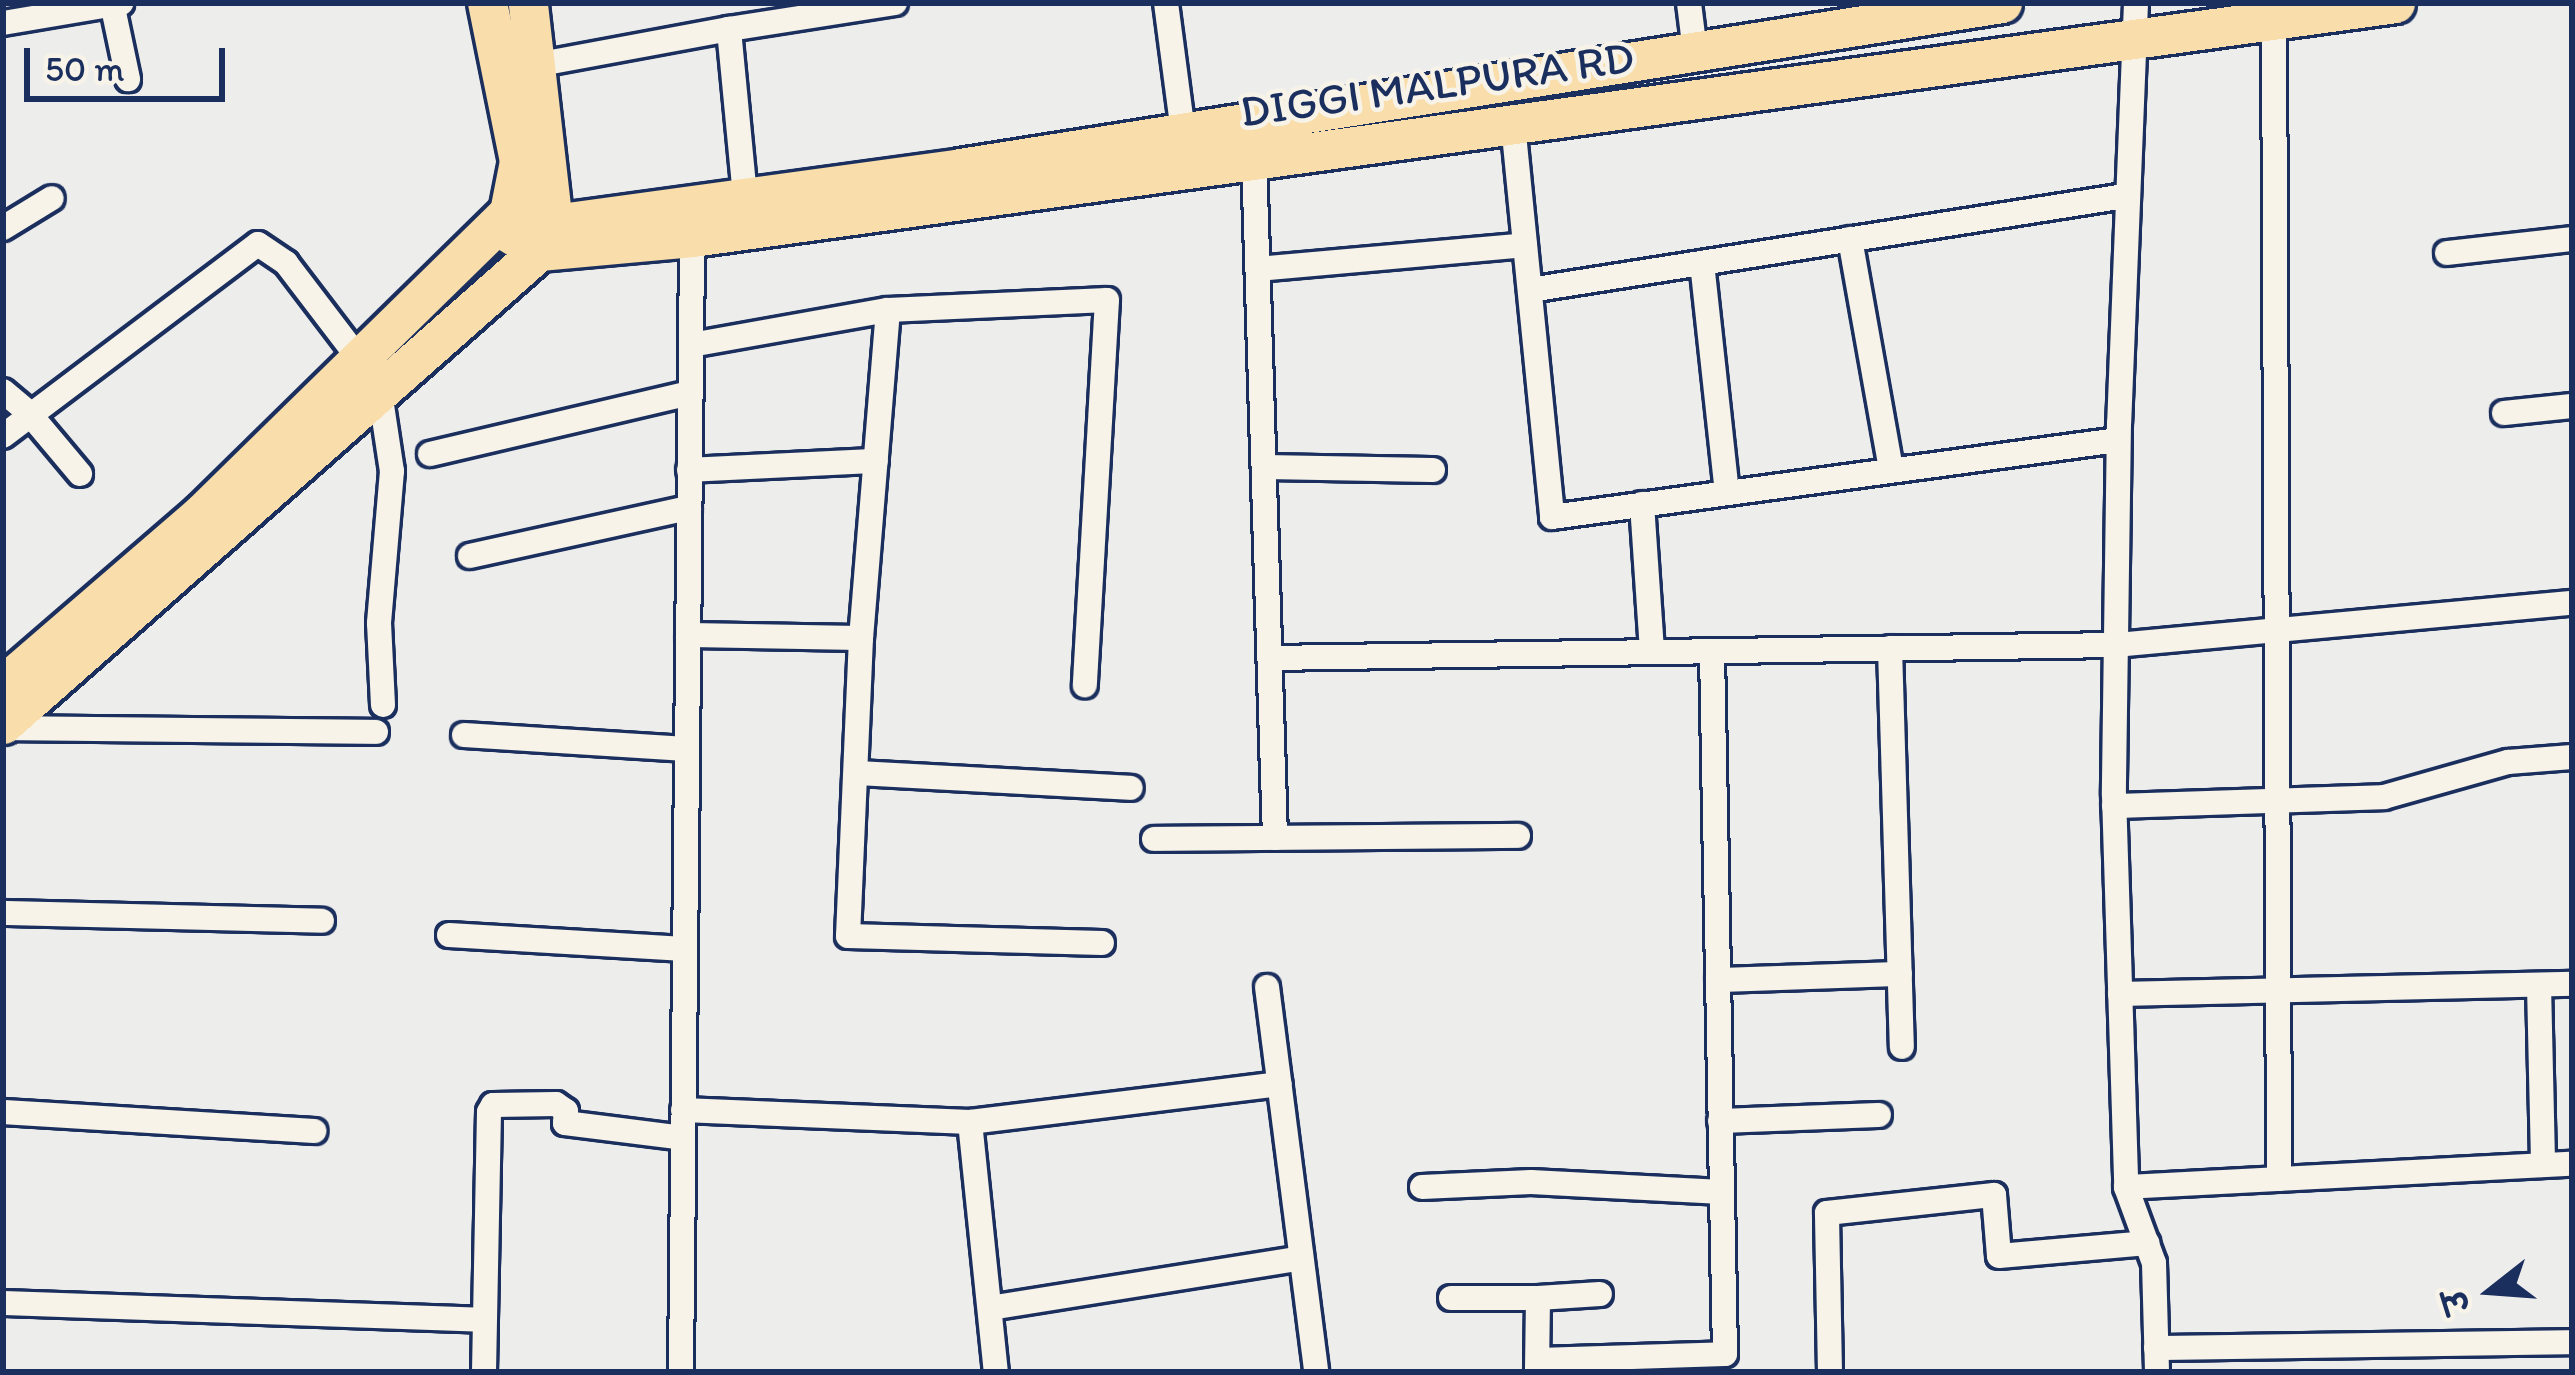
<!DOCTYPE html>
<meta charset="utf-8">
<style>
body{margin:0}
#map{position:relative;width:2575px;height:1375px;overflow:hidden;background:#ededec;font-family:Itim,"Playpen Sans Deva",sans-serif}
div>[style]{position:absolute}
.roads{filter:drop-shadow(3px 0 #1b2f5e) drop-shadow(-3px 0 #1b2f5e) drop-shadow(0 3px #1b2f5e) drop-shadow(0 -3px #1b2f5e)}
.minor>*{height:24px;margin:-12px;padding:0 12px;transform-origin:12px;border-radius:12px;background:#f7f3e8}
.primary>*{height:39px;margin:-19.5px;padding:0 19.5px;transform-origin:19.5px;border-radius:19.5px;background:#f9deab}
.trunk>*{height:39px;margin:-19.5px;padding:0 19.5px;transform-origin:19.5px;border-radius:19.5px;background:#f9deab}
span{translate:-50% -50%;white-space:nowrap;text-align:center;line-height:1.15;-webkit-text-stroke:9px #f7f3e8;paint-order:stroke}
.street-label{font-size:45px;color:#1b2f5e}
.frame{position:absolute;inset:0;border:6px solid #1b2f5e;pointer-events:none}
.north{position:absolute;left:2431px;top:1231px;width:120px;height:120px;-webkit-text-stroke:9px #f7f3e8;paint-order:stroke;rotate:253deg;font-size:33px;font-weight:700;line-height:48px;text-align:center;color:#1b2f5e}
.north::after{content:'';display:block;margin:auto;width:42px;height:54px;background:#1b2f5e;clip-path:polygon(50% 0,100% 100%,50% 72%,0 100%)}
.scale{position:absolute;left:24px;top:48px;width:201px;height:54px;box-sizing:border-box;border:6px solid #1b2f5e;border-top:0;padding-left:15px;font-size:36px;line-height:42px;white-space:nowrap;color:#1b2f5e;-webkit-text-stroke:9px #f7f3e8;paint-order:stroke}
</style>
<div id="map">
<div class="roads">
<div class="minor">
<div style="left:112px;top:3px;width:78px;rotate:78.1deg"></div>
<div style="left:1166px;top:3px;width:131px;rotate:82.5deg"></div>
<div style="left:1689px;top:3px;width:49px;rotate:83deg"></div>
<div style="left:2136px;top:3px;width:420px;rotate:92.3deg"></div>
<div style="left:2119px;top:423px;width:372px;rotate:90.8deg"></div>
<div style="left:2114px;top:795px;width:392px;rotate:88.2deg"></div>
<div style="left:2126px;top:1187px;width:81px;rotate:69.8deg"></div>
<div style="left:2154px;top:1263px;width:109px;rotate:88.4deg"></div>
<div style="left:2274px;top:20px;width:1159px;rotate:89.75deg"></div>
<div style="left:3px;top:23px;width:120px;rotate:-9.6deg"></div>
<div style="left:535px;top:65px;width:197px;rotate:-10.5deg"></div>
<div style="left:1513px;top:124px;width:395px;rotate:84.3deg"></div>
<div style="left:1552px;top:517px;width:571px;rotate:-7.75deg"></div>
<div style="left:1254px;top:158px;width:680px;rotate:88.23deg"></div>
<div style="left:745px;top:196px;width:168px;rotate:-95.5deg"></div>
<div style="left:729px;top:29px;width:168px;rotate:-8.9deg"></div>
<div style="left:3px;top:228px;width:57px;rotate:-31.5deg"></div>
<div style="left:1850px;top:239px;width:235px;rotate:79.9deg"></div>
<div style="left:2447px;top:253px;width:126px;rotate:-6.4deg"></div>
<div style="left:1702px;top:263px;width:231px;rotate:83.8deg"></div>
<div style="left:1258px;top:269px;width:268px;rotate:-5.1deg"></div>
<div style="left:1530px;top:290px;width:602px;rotate:-8.98deg"></div>
<div style="left:888px;top:310px;width:329px;rotate:94.7deg"></div>
<div style="left:861px;top:638px;width:298px;rotate:92.5deg"></div>
<div style="left:848px;top:936px;width:254px;rotate:1.6deg"></div>
<div style="left:691px;top:345px;width:200px;rotate:-10.1deg"></div>
<div style="left:888px;top:310px;width:219px;rotate:-2.6deg"></div>
<div style="left:1107px;top:300px;width:386px;rotate:93.3deg"></div>
<div style="left:3px;top:391px;width:33px;rotate:40deg"></div>
<div style="left:28px;top:412px;width:81px;rotate:50deg"></div>
<div style="left:380px;top:392px;width:80px;rotate:81.4deg"></div>
<div style="left:392px;top:471px;width:153px;rotate:94.9deg"></div>
<div style="left:379px;top:623px;width:82px;rotate:87.2deg"></div>
<div style="left:2504px;top:413px;width:68px;rotate:-5.9deg"></div>
<div style="left:3px;top:436px;width:319px;rotate:-37deg"></div>
<div style="left:258px;top:244px;width:34px;rotate:34deg"></div>
<div style="left:286px;top:263px;width:122px;rotate:52.7deg"></div>
<div style="left:430px;top:454px;width:267px;rotate:-13.2deg"></div>
<div style="left:1264px;top:467px;width:169px;rotate:1deg"></div>
<div style="left:689px;top:470px;width:187px;rotate:-2.8deg"></div>
<div style="left:1642px;top:504px;width:148px;rotate:86.1deg"></div>
<div style="left:470px;top:556px;width:224px;rotate:-12.4deg"></div>
<div style="left:688px;top:635px;width:173px;rotate:1deg"></div>
<div style="left:1890px;top:648px;width:399px;rotate:88.3deg"></div>
<div style="left:1270px;top:658px;width:846px;rotate:-0.88deg"></div>
<div style="left:2116px;top:645px;width:458px;rotate:-5.3deg"></div>
<div style="left:3px;top:728px;width:373px;rotate:0.6deg"></div>
<div style="left:464px;top:735px;width:223px;rotate:3.6deg"></div>
<div style="left:856px;top:773px;width:275px;rotate:3.1deg"></div>
<div style="left:2114px;top:806px;width:270px;rotate:-1.9deg"></div>
<div style="left:2384px;top:797px;width:129px;rotate:-15.8deg"></div>
<div style="left:2508px;top:762px;width:64px;rotate:-4.5deg"></div>
<div style="left:1154px;top:839px;width:364px;rotate:-0.5deg"></div>
<div style="left:3px;top:913px;width:319px;rotate:1.4deg"></div>
<div style="left:449px;top:935px;width:236px;rotate:3.4deg"></div>
<div style="left:1718px;top:980px;width:182px;rotate:-1.9deg"></div>
<div style="left:2539px;top:985px;width:180px;rotate:88.7deg"></div>
<div style="left:1267px;top:987px;width:388px;rotate:82.7deg"></div>
<div style="left:2120px;top:994px;width:452px;rotate:-1.3deg"></div>
<div style="left:683px;top:1110px;width:287px;rotate:2.4deg"></div>
<div style="left:970px;top:1122px;width:312px;rotate:-7deg"></div>
<div style="left:3px;top:1112px;width:312px;rotate:3.5deg"></div>
<div style="left:1720px;top:1121px;width:159px;rotate:-2.2deg"></div>
<div style="left:970px;top:1122px;width:251px;rotate:84.1deg"></div>
<div style="left:1422px;top:1187px;width:109px;rotate:-2.6deg"></div>
<div style="left:1531px;top:1182px;width:191px;rotate:3deg"></div>
<div style="left:2126px;top:1187px;width:447px;rotate:-3deg"></div>
<div style="left:1451px;top:1298px;width:87px"></div>
<div style="left:1538px;top:1298px;width:74px;rotate:90.8deg"></div>
<div style="left:1538px;top:1298px;width:62px;rotate:-3.7deg"></div>
<div style="left:3px;top:1303px;width:481px;rotate:2deg"></div>
<div style="left:990px;top:1308px;width:315px;rotate:-9.1deg"></div>
<div style="left:2156px;top:1348px;width:416px;rotate:-0.8deg"></div>
<div style="left:1538px;top:1360px;width:187px;rotate:-1.8deg"></div>
<div style="left:1725px;top:1354px;width:703px;rotate:-91.06deg"></div>
<div style="left:484px;top:1372px;width:260px;rotate:-88.9deg"></div>
<div style="left:489px;top:1112px;width:8px;rotate:-60deg"></div>
<div style="left:493px;top:1105px;width:63px;rotate:-0.9deg"></div>
<div style="left:556px;top:1104px;width:12px;rotate:35deg"></div>
<div style="left:566px;top:1111px;width:12px;rotate:95deg"></div>
<div style="left:565px;top:1123px;width:119px;rotate:7.2deg"></div>
<div style="left:681px;top:1372px;width:1135px;rotate:-89.44deg"></div>
<div style="left:1830px;top:1372px;width:159px;rotate:-91.1deg"></div>
<div style="left:1827px;top:1213px;width:168px;rotate:-6.2deg"></div>
<div style="left:1994px;top:1195px;width:61px;rotate:85.3deg"></div>
<div style="left:1999px;top:1256px;width:149px;rotate:-5deg"></div>
</div>
<div class="primary">
<div style="left:520px;top:215px;width:34px;rotate:15deg"></div>
<div style="left:553px;top:224px;width:411px;rotate:-7.8deg"></div>
<div style="left:960px;top:168px;width:1055px;rotate:-9deg"></div>
<div style="left:498px;top:226px;width:48px;rotate:31.4deg"></div>
<div style="left:539px;top:251px;width:154px;rotate:-5.2deg"></div>
<div style="left:692px;top:237px;width:1719px;rotate:-7.82deg"></div>
</div>
<div class="trunk">
<div style="left:3px;top:685px;width:262px;rotate:-40.8deg"></div>
<div style="left:201px;top:514px;width:431px;rotate:-44.4deg"></div>
<div style="left:509px;top:212px;width:52px;rotate:-78.9deg"></div>
<div style="left:519px;top:161px;width:161px;rotate:-101.4deg"></div>
<div style="left:3px;top:724px;width:715px;rotate:-41.43deg"></div>
<div style="left:539px;top:251px;width:30px;rotate:-63deg"></div>
<div style="left:553px;top:224px;width:222px;rotate:-96.5deg"></div>
</div>
</div>
<div class="street-label">
<span style="left:1437px;top:84px;rotate:-8deg">DIGGI MALPURA RD</span>
</div>
<div class="frame"></div>
<div class="north">उ</div>
<div class="scale">50 m</div>
</div>
